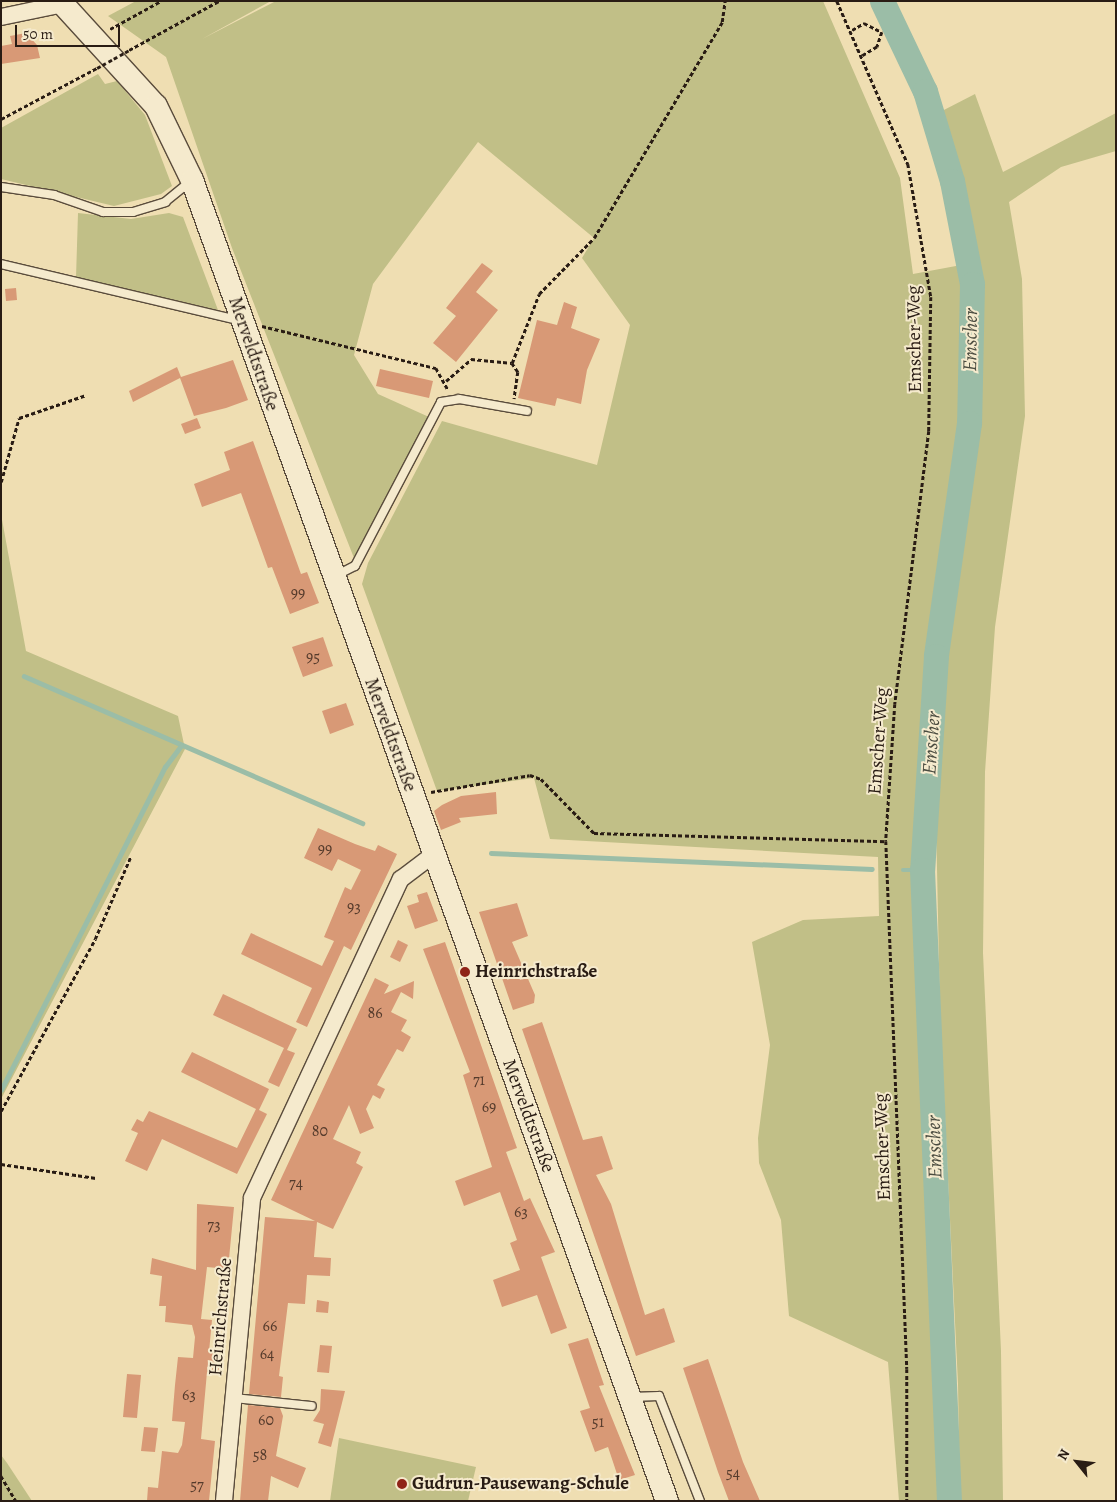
<!DOCTYPE html>
<meta charset="utf-8">
<style>
body{margin:0}
#map{position:relative;width:1117px;height:1502px;overflow:hidden;background:#efdeb2;font-family:Alegreya,serif}
div>[style]{position:absolute}
.green>*{inset:0;background:#c1bf87}
.stream>*{height:4.5px;margin:-2.25px;padding:0 2.25px;transform-origin:2.25px;border-radius:2.25px;background:#9bbda7}
.river>*{height:25px;margin:-12.5px;padding:0 12.5px;transform-origin:12.5px;border-radius:12.5px;background:#9bbda7}
.building>*{inset:0;background:#d89976}
.path>*{height:2.5px;margin-top:-1.25px;transform-origin:0;background:repeating-linear-gradient(90deg,#291c14 0 4px,transparent 0 6.5px)}
.roads{filter:drop-shadow(1px 0 #5a4c3c) drop-shadow(-1px 0 #5a4c3c) drop-shadow(0 1px #5a4c3c) drop-shadow(0 -1px #5a4c3c)}
.service>*{height:8px;margin:-4px;padding:0 4px;transform-origin:4px;border-radius:4px;background:#f5eacd}
.minor>*{height:16px;margin:-8px;padding:0 8px;transform-origin:8px;border-radius:8px;background:#f5eacd}
.secondary>*{height:22px;margin:-11px;padding:0 11px;transform-origin:11px;border-radius:11px;background:#f5eacd}
.path-bridge>*{height:2.5px;margin-top:-1.25px;transform-origin:0;background:repeating-linear-gradient(90deg,#291c14 0 4px,transparent 0 6.5px)}
.dots>*{width:14px;height:14px;translate:-50% -50%;box-sizing:border-box;border:2px solid #f5eacd;border-radius:50%}
span{translate:-50% -50%;white-space:nowrap;text-align:center;line-height:1.15;-webkit-text-stroke:4px #f5eacd;paint-order:stroke}
.number-label{font-size:16px;color:#553b2c}
.number-label span{-webkit-text-stroke-width:0}
.street-label{font-size:19px;color:#291c14}
.poi-label{font-size:19px;color:#291c14;font-weight:700}
.left{translate:0 -50%;text-align:left}
.water-label{font-size:20px;color:#4b4c40;font-style:italic}
.frame{position:absolute;inset:0;border:2px solid #291c14;pointer-events:none}
.north{position:absolute;left:1052px;top:1437px;width:50px;height:50px;-webkit-text-stroke:4px #f5eacd;paint-order:stroke;rotate:299deg;font-size:14px;font-weight:700;line-height:20px;text-align:center;color:#291c14}
.north::after{content:'';display:block;margin:auto;width:18px;height:22px;background:#291c14;clip-path:polygon(50% 0,100% 100%,50% 72%,0 100%)}
.scale{position:absolute;left:15px;top:25px;width:105px;height:22px;box-sizing:border-box;border:2px solid #291c14;border-top:0;padding-left:6px;font-size:15px;line-height:18px;white-space:nowrap;color:#291c14;-webkit-text-stroke:4px #f5eacd;paint-order:stroke}
</style>
<div id="map">
<div class="green">
<div style="clip-path:polygon(136px 1px,271px 1px,202px 39px,276px 1px,823px 1px,900px 178px,913px 274px,972px 263px,961px 297px,958px 429px,918px 767px,916px 878px,939px 1501px,899px 1501px,888px 1362px,789px 1316px,781px 1220px,759px 1163px,758px 1138px,770px 1045px,752px 942px,803px 920px,879px 916px,878px 857px,550px 839px,534px 778px,437px 791px,362px 584px,368px 563px,442px 421px,597px 465px,630px 325px,582px 258px,594px 238px,478px 142px,373px 284px,354px 355px,378px 394px,429px 417px,354px 558px,232px 248px,166px 57px,108px 16px)"></div>
<div style="clip-path:polygon(98px 74px,105px 84px,117px 81px,145px 115px,172px 186px,161px 194px,114px 206px,1px 179px,1px 128px)"></div>
<div style="clip-path:polygon(975px 94px,1003px 172px,1116px 113px,1116px 151px,1061px 167px,1009px 202px,1022px 279px,1025px 416px,995px 627px,985px 772px,983px 953px,1001px 1351px,1003px 1501px,960px 1501px,958px 1384px,940px 1013px,936px 820px,947px 656px,977px 433px,980px 331px,978px 278px,961px 178px,940px 112px)"></div>
<div style="clip-path:polygon(78px 213px,131px 219px,169px 213px,183px 217px,218px 310px,76px 278px)"></div>
<div style="clip-path:polygon(1px 514px,26px 651px,178px 716px,185px 749px,1px 1099px)"></div>
<div style="clip-path:polygon(339px 1438px,476px 1467px,468px 1501px,330px 1501px)"></div>
<div style="clip-path:polygon(1px 1455px,7px 1463px,32px 1501px,1px 1501px)"></div>
</div>
<div class="stream">
<div style="left:24px;top:676px;width:369px;rotate:23.5deg"></div>
<div style="left:491px;top:853px;width:381px;rotate:2.4deg"></div>
<div style="left:903px;top:870px;width:19px"></div>
<div style="left:1px;top:1090px;width:362px;rotate:-63.1deg"></div>
<div style="left:165px;top:767px;width:26px;rotate:-53deg"></div>
</div>
<div class="river">
<div style="left:882px;top:1px;width:100px;rotate:64.5deg"></div>
<div style="left:925px;top:91px;width:94px;rotate:73.3deg"></div>
<div style="left:952px;top:181px;width:105px;rotate:79deg"></div>
<div style="left:972px;top:284px;width:139px;rotate:91.2deg"></div>
<div style="left:969px;top:423px;width:235px;rotate:98.1deg"></div>
<div style="left:936px;top:656px;width:214px;rotate:93.7deg"></div>
<div style="left:922px;top:870px;width:632px;rotate:87.55deg"></div>
</div>
<div class="building">
<div style="clip-path:polygon(26px 33px,37px 45px,40px 58px,1px 64px,1px 46px,12px 44px,10px 36px)"></div>
<div style="clip-path:polygon(482px 263px,493px 271px,476px 292px,498px 310px,456px 362px,433px 343px,456px 316px,446px 308px)"></div>
<div style="clip-path:polygon(16px 288px,17px 300px,6px 301px,5px 289px)"></div>
<div style="clip-path:polygon(564px 302px,577px 307px,571px 328px,600px 339px,587px 370px,581px 404px,557px 398px,555px 406px,518px 398px,537px 320px,557px 325px)"></div>
<div style="clip-path:polygon(233px 360px,248px 400px,226px 408px,194px 416px,180px 378px,133px 402px,129px 391px,177px 367px,181px 377px)"></div>
<div style="clip-path:polygon(380px 369px,433px 381px,429px 398px,376px 386px)"></div>
<div style="clip-path:polygon(197px 418px,201px 428px,185px 434px,181px 424px)"></div>
<div style="clip-path:polygon(253px 441px,301px 574px,307px 572px,319px 603px,290px 614px,272px 567px,268px 568px,241px 493px,202px 507px,194px 484px,230px 470px,224px 452px)"></div>
<div style="clip-path:polygon(323px 637px,333px 666px,303px 677px,292px 647px)"></div>
<div style="clip-path:polygon(346px 703px,354px 725px,330px 734px,322px 711px)"></div>
<div style="clip-path:polygon(496px 792px,497px 814px,459px 818px,461px 822px,441px 830px,434px 811px,442px 805px,461px 796px)"></div>
<div style="clip-path:polygon(318px 828px,355px 844px,375px 851px,378px 845px,397px 854px,351px 950px,344px 946px,307px 1027px,296px 1022px,312px 988px,241px 954px,251px 933px,322px 966px,334px 941px,324px 937px,345px 887px,351px 890px,361px 870px,338px 859px,332px 871px,304px 858px)"></div>
<div style="clip-path:polygon(427px 892px,438px 921px,415px 929px,407px 906px,419px 902px,417px 895px)"></div>
<div style="clip-path:polygon(517px 903px,528px 936px,512px 942px,535px 995px,534px 1003px,513px 1010px,479px 912px)"></div>
<div style="clip-path:polygon(398px 940px,408px 945px,400px 962px,390px 957px)"></div>
<div style="clip-path:polygon(445px 942px,517px 1148px,506px 1152px,524px 1201px,530px 1198px,555px 1252px,541px 1257px,567px 1328px,551px 1334px,537px 1295px,502px 1307px,493px 1280px,520px 1270px,510px 1243px,517px 1240px,500px 1192px,464px 1206px,455px 1181px,492px 1167px,463px 1075px,470px 1072px,423px 949px)"></div>
<div style="clip-path:polygon(375px 978px,389px 985px,384px 994px,414px 981px,413px 999px,401px 992px,391px 1012px,407px 1020px,401px 1031px,411px 1037px,403px 1052px,397px 1049px,377px 1085px,385px 1089px,380px 1099px,373px 1095px,366px 1109px,374px 1128px,360px 1134px,349px 1105px,333px 1139px,361px 1152px,356px 1163px,363px 1167px,333px 1229px,317px 1222px,314px 1257px,331px 1258px,330px 1276px,307px 1275px,305px 1304px,288px 1303px,279px 1376px,283px 1377px,281px 1397px,249px 1394px,265px 1217px,315px 1221px,271px 1200px)"></div>
<div style="clip-path:polygon(223px 994px,297px 1029px,287px 1050px,295px 1053px,279px 1087px,268px 1082px,284px 1048px,213px 1015px)"></div>
<div style="clip-path:polygon(542px 1022px,583px 1140px,602px 1136px,613px 1169px,596px 1175px,611px 1204px,645px 1315px,664px 1308px,675px 1342px,636px 1356px,522px 1029px)"></div>
<div style="clip-path:polygon(192px 1052px,269px 1089px,259px 1110px,267px 1114px,237px 1174px,162px 1139px,147px 1171px,125px 1161px,138px 1133px,131px 1130px,137px 1119px,143px 1122px,149px 1111px,237px 1148px,256px 1109px,181px 1072px)"></div>
<div style="clip-path:polygon(197px 1204px,234px 1207px,228px 1269px,207px 1267px,201px 1319px,212px 1320px,209px 1352px,221px 1353px,219px 1373px,207px 1372px,201px 1439px,215px 1441px,209px 1501px,147px 1501px,148px 1487px,158px 1488px,162px 1451px,178px 1453px,182px 1445px,185px 1422px,172px 1421px,175px 1385px,178px 1357px,193px 1358px,195px 1337px,192px 1325px,165px 1322px,166px 1306px,159px 1306px,162px 1276px,150px 1274px,152px 1258px,196px 1270px)"></div>
<div style="clip-path:polygon(317px 1300px,329px 1302px,328px 1313px,316px 1312px)"></div>
<div style="clip-path:polygon(588px 1338px,604px 1385px,599px 1386px,635px 1475px,619px 1480px,608px 1447px,595px 1452px,580px 1411px,590px 1408px,568px 1344px)"></div>
<div style="clip-path:polygon(320px 1345px,332px 1346px,329px 1373px,317px 1372px)"></div>
<div style="clip-path:polygon(708px 1359px,743px 1462px,760px 1501px,729px 1501px,718px 1472px,683px 1368px)"></div>
<div style="clip-path:polygon(127px 1374px,141px 1375px,137px 1418px,123px 1417px)"></div>
<div style="clip-path:polygon(321px 1389px,345px 1391px,331px 1447px,318px 1443px,324px 1424px,313px 1421px,320px 1410px)"></div>
<div style="clip-path:polygon(248px 1405px,280px 1408px,283px 1416px,276px 1456px,306px 1468px,298px 1488px,271px 1476px,268px 1501px,240px 1501px)"></div>
<div style="clip-path:polygon(144px 1427px,158px 1428px,155px 1452px,141px 1451px)"></div>
</div>
<div class="path">
<div style="left:837px;top:1px;width:178px;rotate:66.5deg"></div>
<div style="left:908px;top:164px;width:135px;rotate:80.2deg"></div>
<div style="left:931px;top:297px;width:134px;rotate:90.9deg"></div>
<div style="left:929px;top:431px;width:275px;rotate:97.1deg"></div>
<div style="left:895px;top:704px;width:137px;rotate:93.8deg"></div>
<div style="left:886px;top:841px;width:528px;rotate:87.72deg"></div>
<div style="left:907px;top:1369px;width:132px;rotate:90deg"></div>
<div style="left:110px;top:29px;width:58px;rotate:-28.8deg"></div>
<div style="left:852px;top:30px;width:14px;rotate:-30deg"></div>
<div style="left:864px;top:23px;width:20px;rotate:27deg"></div>
<div style="left:882px;top:32px;width:16px;rotate:108deg"></div>
<div style="left:877px;top:47px;width:17px;rotate:149deg"></div>
<div style="left:129px;top:50px;width:102px;rotate:-28.6deg"></div>
<div style="left:1px;top:119px;width:109px;rotate:-28deg"></div>
<div style="left:262px;top:326px;width:179px;rotate:13.6deg"></div>
<div style="left:436px;top:368px;width:25px;rotate:61deg"></div>
<div style="left:512px;top:363px;width:11px;rotate:56deg"></div>
<div style="left:518px;top:372px;width:27px;rotate:98deg"></div>
<div style="left:446px;top:381px;width:33px;rotate:-41deg"></div>
<div style="left:471px;top:359px;width:41px;rotate:5.6deg"></div>
<div style="left:512px;top:363px;width:74px;rotate:-68.6deg"></div>
<div style="left:539px;top:294px;width:78px;rotate:-45.5deg"></div>
<div style="left:594px;top:238px;width:251px;rotate:-59.3deg"></div>
<div style="left:722px;top:22px;width:21px;rotate:-82deg"></div>
<div style="left:1px;top:482px;width:66px;rotate:-74.3deg"></div>
<div style="left:19px;top:418px;width:71px;rotate:-18.9deg"></div>
<div style="left:431px;top:792px;width:100px;rotate:-9.7deg"></div>
<div style="left:530px;top:775px;width:12px;rotate:20deg"></div>
<div style="left:541px;top:779px;width:76px;rotate:45.5deg"></div>
<div style="left:594px;top:833px;width:292px;rotate:1.6deg"></div>
<div style="left:1px;top:1111px;width:196px;rotate:-61.3deg"></div>
<div style="left:95px;top:939px;width:90px;rotate:-66.6deg"></div>
<div style="left:1px;top:1164px;width:96px;rotate:8.4deg"></div>
<div style="left:1px;top:1476px;width:29px;rotate:59deg"></div>
</div>
<div class="roads">
<div class="service">
<div style="left:1px;top:187px;width:54px;rotate:8.6deg"></div>
<div style="left:54px;top:195px;width:52px;rotate:19.1deg"></div>
<div style="left:103px;top:212px;width:30px"></div>
<div style="left:133px;top:212px;width:34px;rotate:-17deg"></div>
<div style="left:165px;top:202px;width:33px;rotate:-39deg"></div>
<div style="left:1px;top:264px;width:244px;rotate:13.3deg"></div>
<div style="left:337px;top:575px;width:20px;rotate:-27deg"></div>
<div style="left:355px;top:566px;width:185px;rotate:-62.3deg"></div>
<div style="left:441px;top:402px;width:18px;rotate:-9deg"></div>
<div style="left:459px;top:399px;width:69px;rotate:10deg"></div>
<div style="left:632px;top:1397px;width:27px;rotate:-2deg"></div>
<div style="left:659px;top:1396px;width:113px;rotate:68.7deg"></div>
<div style="left:233px;top:1398px;width:79px;rotate:5.8deg"></div>
</div>
<div class="minor">
<div style="left:1px;top:17px;width:63px;rotate:-11.8deg"></div>
<div style="left:224px;top:1501px;width:304px;rotate:-84.7deg"></div>
<div style="left:252px;top:1198px;width:352px;rotate:-65deg"></div>
<div style="left:401px;top:879px;width:39px;rotate:-37deg"></div>
</div>
<div class="secondary">
<div style="left:60px;top:1px;width:142px;rotate:47.6deg"></div>
<div style="left:156px;top:106px;width:82px;rotate:64.1deg"></div>
<div style="left:192px;top:180px;width:1404px;rotate:70.22deg"></div>
</div>
</div>
<div class="path-bridge">
<div style="left:97px;top:68px;width:37px;rotate:-29deg"></div>
</div>
<div class="dots">
<div style="left:465px;top:972px;background:#8f2418"></div>
<div style="left:402px;top:1484px;background:#8f2418"></div>
</div>
<div class="number-label">
<span style="left:298px;top:593px">99</span>
<span style="left:313px;top:657px">95</span>
<span style="left:325px;top:849px">99</span>
<span style="left:354px;top:907px">93</span>
<span style="left:375px;top:1013px">86</span>
<span style="left:479px;top:1080px">71</span>
<span style="left:489px;top:1107px">69</span>
<span style="left:320px;top:1131px">80</span>
<span style="left:296px;top:1183px">74</span>
<span style="left:521px;top:1212px">63</span>
<span style="left:214px;top:1225px">73</span>
<span style="left:270px;top:1326px">66</span>
<span style="left:267px;top:1354px">64</span>
<span style="left:189px;top:1395px">63</span>
<span style="left:266px;top:1420px">60</span>
<span style="left:598px;top:1422px">51</span>
<span style="left:260px;top:1455px">58</span>
<span style="left:733px;top:1473px">54</span>
<span style="left:197px;top:1485px">57</span>
</div>
<div class="street-label">
<span style="left:915px;top:339px;rotate:-91deg">Emscher-Weg</span>
<span style="left:253px;top:354px;rotate:71deg">Merveldtstraße</span>
<span style="left:390px;top:735px;rotate:70deg">Merveldtstraße</span>
<span style="left:879px;top:741px;rotate:-86deg">Emscher-Weg</span>
<span style="left:528px;top:1116px;rotate:70deg">Merveldtstraße</span>
<span style="left:883px;top:1147px;rotate:-92deg">Emscher-Weg</span>
<span style="left:221px;top:1317px;rotate:-85deg">Heinrichstraße</span>
</div>
<div class="poi-label">
<span class="left" style="left:475px;top:972px">Heinrichstraße</span>
<span class="left" style="left:412px;top:1484px">Gudrun-Pausewang-Schule</span>
</div>
<div class="water-label">
<span style="left:970px;top:340px;rotate:-89deg">Emscher</span>
<span style="left:931px;top:743px;rotate:-86deg">Emscher</span>
<span style="left:934px;top:1147px;rotate:-92deg">Emscher</span>
</div>
<div class="frame"></div>
<div class="north">N</div>
<div class="scale">50 m</div>
</div>
